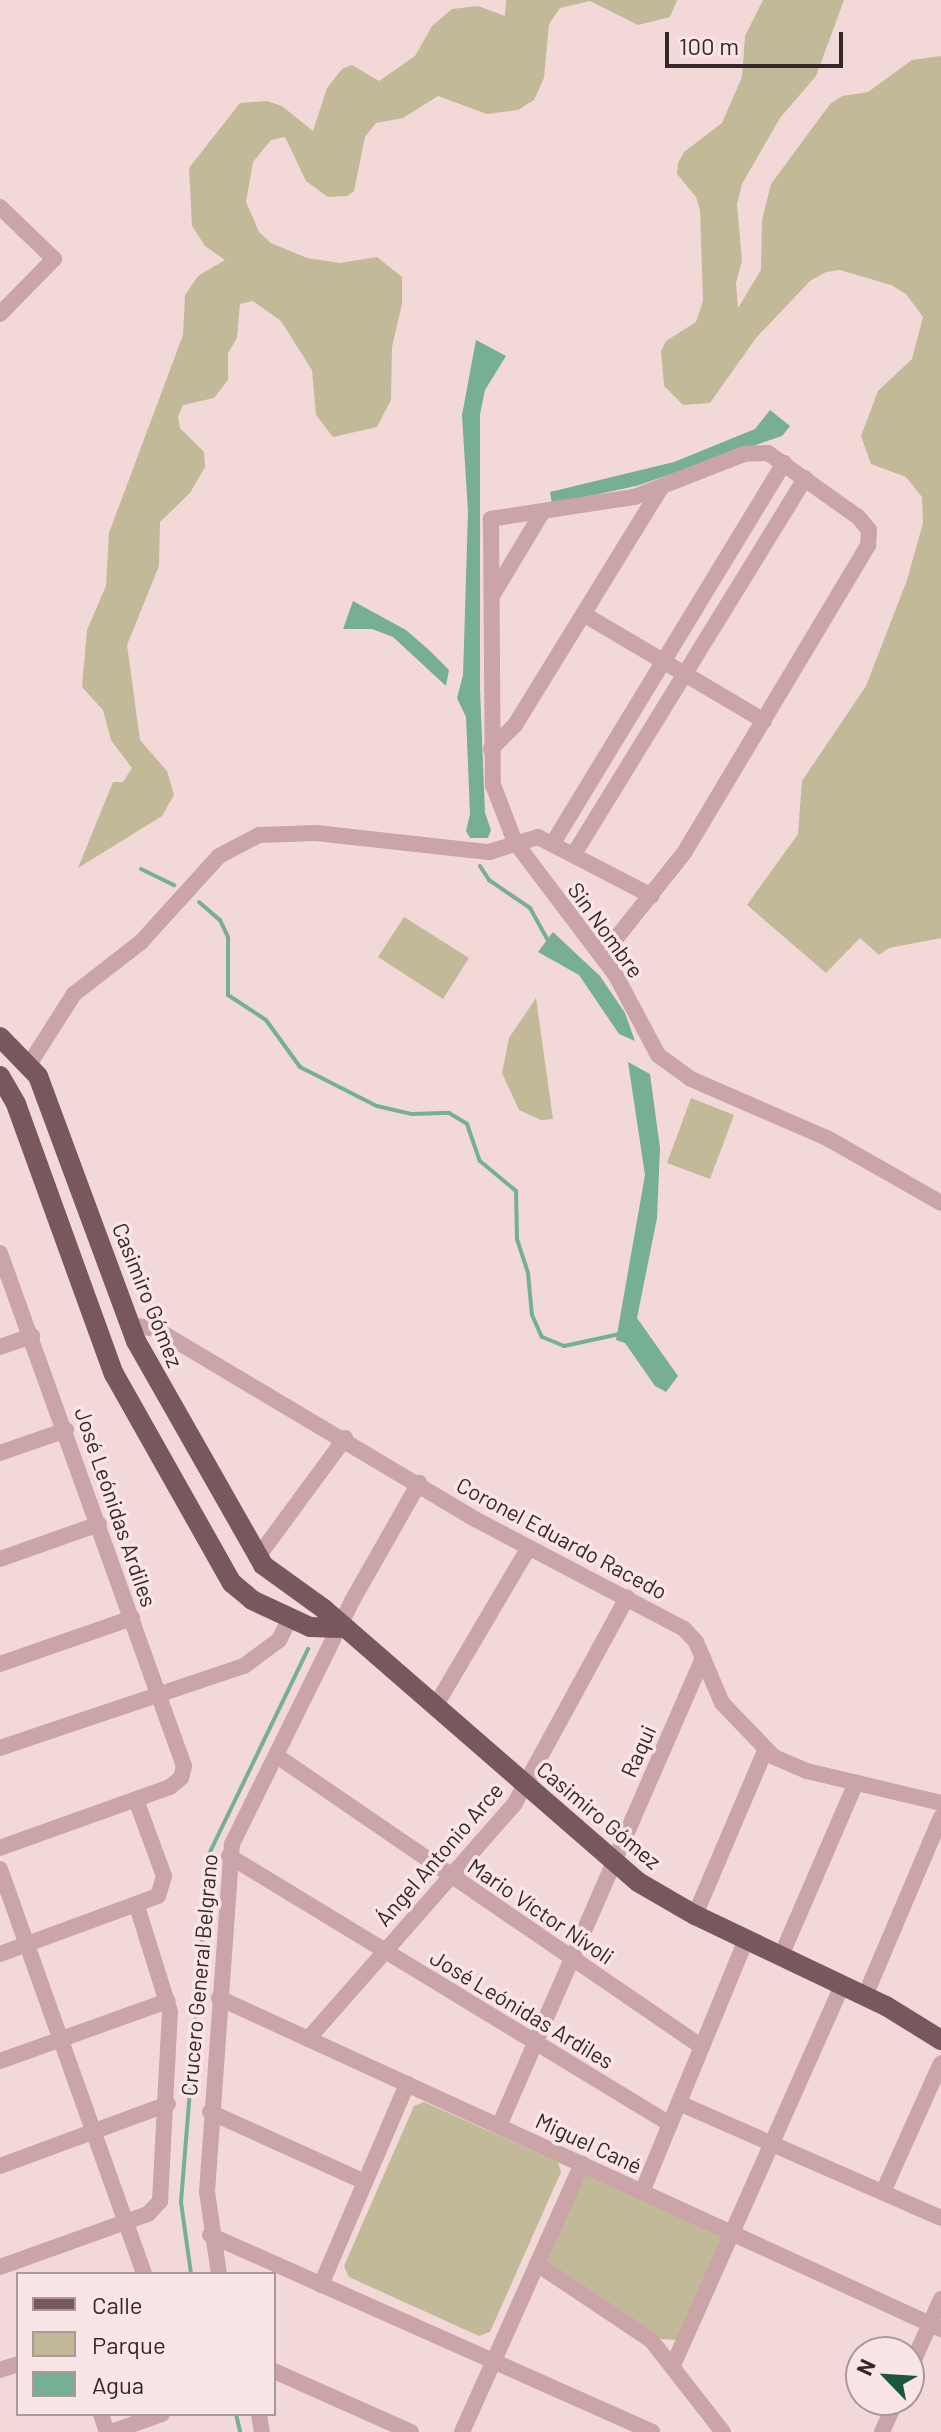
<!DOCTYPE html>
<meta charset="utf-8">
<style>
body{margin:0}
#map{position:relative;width:941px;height:2432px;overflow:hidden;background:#f2d9d8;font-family:Barlow,sans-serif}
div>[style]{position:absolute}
.green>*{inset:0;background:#c1b998}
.water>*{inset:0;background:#77af94}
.stream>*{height:4px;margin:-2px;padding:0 2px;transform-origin:2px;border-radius:2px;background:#77af94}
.minor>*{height:16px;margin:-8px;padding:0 8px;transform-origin:8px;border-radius:8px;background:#caa4a7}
.major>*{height:20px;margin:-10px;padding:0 10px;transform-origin:10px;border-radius:10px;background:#78575d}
span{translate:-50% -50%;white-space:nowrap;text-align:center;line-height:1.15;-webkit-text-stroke:7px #f9e5e5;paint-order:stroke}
.street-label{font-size:22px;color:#352629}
.legend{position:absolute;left:16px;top:2272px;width:260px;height:144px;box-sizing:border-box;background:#f9e5e5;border:2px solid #ab999a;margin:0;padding:10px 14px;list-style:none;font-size:24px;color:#352629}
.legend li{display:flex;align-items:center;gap:16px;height:40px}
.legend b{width:40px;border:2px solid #ab999a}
.north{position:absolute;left:845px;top:2336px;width:80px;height:80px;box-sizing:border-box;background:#f9e5e5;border:2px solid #ab999a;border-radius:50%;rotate:295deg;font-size:22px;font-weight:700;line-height:32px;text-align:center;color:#352629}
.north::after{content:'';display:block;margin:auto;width:28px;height:36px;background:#1b573c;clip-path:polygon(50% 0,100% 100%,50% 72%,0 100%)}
.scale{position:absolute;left:665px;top:32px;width:178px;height:36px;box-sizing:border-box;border:4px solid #352629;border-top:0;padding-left:10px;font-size:24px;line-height:28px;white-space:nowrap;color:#352629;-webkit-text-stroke:6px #f9e5e5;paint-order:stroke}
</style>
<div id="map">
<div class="green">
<div style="clip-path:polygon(506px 0,677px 0,670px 17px,638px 25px,590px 1px,560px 8px,549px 24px,544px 78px,534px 100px,518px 110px,487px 114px,438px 96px,403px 118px,376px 123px,365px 137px,354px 191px,347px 196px,328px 197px,306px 181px,285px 137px,271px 140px,253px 162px,246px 202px,259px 232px,271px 243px,307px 258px,340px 263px,377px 257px,402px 277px,402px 304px,392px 347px,391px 400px,377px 427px,333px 437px,316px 415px,312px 370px,281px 321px,253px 301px,240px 304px,237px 338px,228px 353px,228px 380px,214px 398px,183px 405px,178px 417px,180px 428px,204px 452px,205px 467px,190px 493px,160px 522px,159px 566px,127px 645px,140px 740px,167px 771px,174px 795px,162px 816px,78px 868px,113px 782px,123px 782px,132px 768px,111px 740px,103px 710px,82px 687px,87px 630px,106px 586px,109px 533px,183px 335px,185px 295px,198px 276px,225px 260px,205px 246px,192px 226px,189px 168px,240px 103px,267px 101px,282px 106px,313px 131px,327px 88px,342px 69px,352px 65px,379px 81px,415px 56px,432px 26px,452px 9px,478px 6px,505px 16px)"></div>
<div style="clip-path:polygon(763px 0,844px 0,816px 76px,780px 118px,742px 184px,737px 204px,742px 261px,736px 283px,738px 308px,761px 270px,762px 220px,771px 184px,830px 104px,842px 96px,868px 92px,912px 60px,941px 56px,941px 938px,889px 948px,879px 955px,860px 938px,826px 973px,747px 905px,798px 834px,802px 781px,866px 686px,907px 580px,923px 523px,922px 497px,906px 477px,871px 464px,861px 436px,878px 391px,912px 359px,923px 317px,906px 294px,891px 285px,840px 270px,826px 272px,810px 281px,756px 338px,710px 403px,683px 405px,664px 386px,661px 351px,666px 341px,696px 322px,703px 301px,700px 210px,696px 197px,677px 174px,678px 163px,684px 152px,722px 123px,742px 77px,745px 36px)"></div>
<div style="clip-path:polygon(404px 917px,469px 958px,443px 999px,378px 957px)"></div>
<div style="clip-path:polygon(536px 998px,553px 1119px,541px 1120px,519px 1110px,502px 1073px,509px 1038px)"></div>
<div style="clip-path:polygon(691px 1098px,734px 1115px,710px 1179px,667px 1163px)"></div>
<div style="clip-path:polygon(424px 2102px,558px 2162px,561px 2172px,490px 2332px,479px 2336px,349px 2277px,344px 2266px,414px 2106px)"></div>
<div style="clip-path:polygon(583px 2173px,723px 2235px,677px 2340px,661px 2339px,547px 2262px)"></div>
</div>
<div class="water">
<div style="clip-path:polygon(476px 340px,506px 356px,485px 390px,480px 414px,480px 689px,485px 813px,491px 830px,488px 838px,470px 838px,466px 831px,470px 814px,466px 717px,457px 698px,463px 675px,468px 512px,462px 415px)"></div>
<div style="clip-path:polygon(770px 410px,790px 426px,782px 436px,636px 486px,552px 504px,550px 492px,674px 462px,755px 429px)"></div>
<div style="clip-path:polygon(353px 601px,406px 630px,429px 650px,449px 670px,446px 686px,393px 637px,372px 629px,343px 629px)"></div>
<div style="clip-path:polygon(553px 932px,600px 976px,625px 1013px,635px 1041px,619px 1034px,579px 975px,538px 952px)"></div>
<div style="clip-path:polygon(628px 1062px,650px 1074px,660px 1148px,657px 1218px,637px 1318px,678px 1376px,666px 1392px,655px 1386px,625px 1343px,616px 1340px,645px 1175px)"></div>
</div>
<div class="stream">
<div style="left:480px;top:866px;width:17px;rotate:57deg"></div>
<div style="left:489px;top:880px;width:50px;rotate:34.3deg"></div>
<div style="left:530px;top:908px;width:39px;rotate:61deg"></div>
<div style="left:141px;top:869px;width:37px;rotate:26deg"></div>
<div style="left:199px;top:902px;width:28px;rotate:41deg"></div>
<div style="left:220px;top:920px;width:19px;rotate:65deg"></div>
<div style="left:228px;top:937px;width:58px;rotate:90deg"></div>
<div style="left:228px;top:995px;width:45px;rotate:33.3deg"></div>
<div style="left:266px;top:1020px;width:58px;rotate:54.1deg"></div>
<div style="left:300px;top:1067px;width:86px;rotate:26.9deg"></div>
<div style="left:377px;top:1106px;width:36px;rotate:13deg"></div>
<div style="left:412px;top:1114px;width:37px;rotate:-2deg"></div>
<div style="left:449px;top:1113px;width:21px;rotate:31deg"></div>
<div style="left:467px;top:1124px;width:39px;rotate:71deg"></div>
<div style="left:480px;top:1161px;width:47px;rotate:39.8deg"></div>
<div style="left:516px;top:1191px;width:48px;rotate:88.8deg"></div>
<div style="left:517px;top:1239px;width:36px;rotate:72deg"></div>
<div style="left:528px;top:1273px;width:42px;rotate:84.6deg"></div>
<div style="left:532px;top:1315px;width:24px;rotate:66deg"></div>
<div style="left:542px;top:1337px;width:24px;rotate:22deg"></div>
<div style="left:564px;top:1346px;width:57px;rotate:-12.1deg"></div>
<div style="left:191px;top:2274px;width:73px;rotate:-97.9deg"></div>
<div style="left:181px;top:2202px;width:349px;rotate:-85.4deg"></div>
<div style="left:209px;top:1854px;width:228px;rotate:-64.2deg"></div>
<div style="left:236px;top:2414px;width:18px;rotate:77deg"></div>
</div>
<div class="minor">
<div style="left:0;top:207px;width:75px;rotate:43.9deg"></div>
<div style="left:54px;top:259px;width:77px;rotate:134.5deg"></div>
<div style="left:492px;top:596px;width:99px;rotate:-59deg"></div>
<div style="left:585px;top:615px;width:208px;rotate:30.6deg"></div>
<div style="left:491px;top:749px;width:34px;rotate:-45deg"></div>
<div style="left:515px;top:725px;width:278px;rotate:-58.4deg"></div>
<div style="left:553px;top:843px;width:445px;rotate:-58.7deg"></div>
<div style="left:574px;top:854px;width:441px;rotate:-58.4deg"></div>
<div style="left:602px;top:956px;width:132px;rotate:-51.5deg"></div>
<div style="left:684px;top:853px;width:359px;rotate:-59.1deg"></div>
<div style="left:868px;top:545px;width:15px;rotate:-86deg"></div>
<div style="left:869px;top:530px;width:17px;rotate:-130deg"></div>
<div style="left:858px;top:517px;width:110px;rotate:-144.6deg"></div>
<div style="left:768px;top:453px;width:24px;rotate:178deg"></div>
<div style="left:744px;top:454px;width:118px;rotate:158.6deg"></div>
<div style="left:634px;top:497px;width:145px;rotate:171.3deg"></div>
<div style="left:491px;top:519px;width:266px;rotate:89.6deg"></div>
<div style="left:493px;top:785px;width:61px;rotate:68.9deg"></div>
<div style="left:515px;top:842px;width:166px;rotate:52.9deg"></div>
<div style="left:615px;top:974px;width:92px;rotate:62deg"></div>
<div style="left:658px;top:1055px;width:41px;rotate:36deg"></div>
<div style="left:691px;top:1079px;width:148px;rotate:23.5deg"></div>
<div style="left:827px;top:1138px;width:131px;rotate:29.7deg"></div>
<div style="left:30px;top:1063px;width:82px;rotate:-57.5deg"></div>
<div style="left:74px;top:994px;width:85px;rotate:-37.8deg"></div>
<div style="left:141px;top:942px;width:116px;rotate:-47.8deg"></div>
<div style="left:219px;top:856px;width:45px;rotate:-27.7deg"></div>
<div style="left:259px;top:835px;width:57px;rotate:-2deg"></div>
<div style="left:316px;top:833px;width:174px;rotate:6.3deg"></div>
<div style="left:489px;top:852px;width:51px;rotate:-17deg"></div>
<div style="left:538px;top:837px;width:128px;rotate:27.4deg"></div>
<div style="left:0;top:1253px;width:545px;rotate:70.27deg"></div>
<div style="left:184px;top:1766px;width:12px;rotate:104deg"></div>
<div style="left:181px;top:1778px;width:14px;rotate:141deg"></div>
<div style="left:170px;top:1787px;width:181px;rotate:160.3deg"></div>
<div style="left:129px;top:1325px;width:27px;rotate:8deg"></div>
<div style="left:156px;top:1329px;width:367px;rotate:30.8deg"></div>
<div style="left:471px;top:1517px;width:241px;rotate:27.7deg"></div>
<div style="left:684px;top:1629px;width:18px;rotate:47deg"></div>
<div style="left:696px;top:1642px;width:66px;rotate:66.9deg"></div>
<div style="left:722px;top:1703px;width:75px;rotate:46.1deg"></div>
<div style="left:774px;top:1757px;width:36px;rotate:23deg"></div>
<div style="left:807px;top:1771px;width:138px;rotate:13.4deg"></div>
<div style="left:0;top:1347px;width:34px;rotate:-19deg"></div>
<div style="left:0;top:1453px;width:70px;rotate:-19.2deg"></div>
<div style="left:257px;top:1558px;width:149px;rotate:-53.7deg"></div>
<div style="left:0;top:1559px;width:105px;rotate:-19.5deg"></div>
<div style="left:0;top:1664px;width:140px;rotate:-19.2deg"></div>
<div style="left:436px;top:1705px;width:183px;rotate:-59.5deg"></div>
<div style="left:0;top:1748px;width:257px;rotate:-18.6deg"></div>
<div style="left:244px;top:1666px;width:44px;rotate:-36.6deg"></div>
<div style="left:279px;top:1640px;width:25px;rotate:-63deg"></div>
<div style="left:277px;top:1756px;width:515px;rotate:34.4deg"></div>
<div style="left:229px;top:1856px;width:516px;rotate:31.29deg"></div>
<div style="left:0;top:1869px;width:430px;rotate:70.4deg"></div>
<div style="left:695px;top:1915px;width:178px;rotate:-66.9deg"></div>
<div style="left:0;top:1954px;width:168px;rotate:-20.2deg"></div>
<div style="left:158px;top:1896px;width:21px;rotate:-73deg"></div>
<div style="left:164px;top:1876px;width:81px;rotate:-110.2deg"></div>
<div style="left:781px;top:1956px;width:189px;rotate:-66.6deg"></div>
<div style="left:865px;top:1996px;width:194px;rotate:-67deg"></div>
<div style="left:219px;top:1998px;width:794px;rotate:24.63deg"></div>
<div style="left:308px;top:2039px;width:314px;rotate:-48.7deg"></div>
<div style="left:515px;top:1803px;width:234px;rotate:-61.4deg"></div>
<div style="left:0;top:2061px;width:178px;rotate:-19.7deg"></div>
<div style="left:679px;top:2103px;width:286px;rotate:23.7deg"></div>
<div style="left:210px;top:2112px;width:170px;rotate:24.3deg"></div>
<div style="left:499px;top:2126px;width:511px;rotate:-66.45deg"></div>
<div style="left:0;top:2166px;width:179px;rotate:-20.3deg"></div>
<div style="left:642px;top:2192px;width:273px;rotate:-67.6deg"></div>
<div style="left:883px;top:2192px;width:141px;rotate:-65.8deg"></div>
<div style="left:210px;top:2235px;width:484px;rotate:24deg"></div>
<div style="left:537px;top:2264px;width:137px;rotate:33.7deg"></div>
<div style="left:651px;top:2340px;width:117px;rotate:52deg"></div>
<div style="left:0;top:2267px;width:157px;rotate:-19.7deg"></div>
<div style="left:148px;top:2214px;width:18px;rotate:-47deg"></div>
<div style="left:160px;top:2201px;width:189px;rotate:-87deg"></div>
<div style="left:170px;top:2012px;width:111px;rotate:-107.3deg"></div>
<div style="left:219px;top:2274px;width:83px;rotate:-98.3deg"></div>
<div style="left:207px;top:2192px;width:349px;rotate:-85.9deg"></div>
<div style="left:232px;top:1844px;width:271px;rotate:-63.7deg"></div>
<div style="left:352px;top:1601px;width:136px;rotate:-60.4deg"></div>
<div style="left:321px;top:2285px;width:219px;rotate:-66.8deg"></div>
<div style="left:674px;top:2363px;width:414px;rotate:-66deg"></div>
<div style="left:0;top:2370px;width:19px;rotate:-18deg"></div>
<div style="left:274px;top:2371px;width:150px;rotate:24deg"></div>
<div style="left:909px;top:2371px;width:79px;rotate:-66deg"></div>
<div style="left:101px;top:2414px;width:19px;rotate:72deg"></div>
<div style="left:259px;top:2414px;width:18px;rotate:81deg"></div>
<div style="left:111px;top:2432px;width:54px;rotate:-19.4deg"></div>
<div style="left:462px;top:2432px;width:294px;rotate:-65.9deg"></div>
<div style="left:882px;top:2432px;width:35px;rotate:-66deg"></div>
</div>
<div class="major">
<div style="left:0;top:1037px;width:54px;rotate:45.7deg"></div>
<div style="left:38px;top:1076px;width:283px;rotate:69.7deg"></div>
<div style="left:136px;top:1341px;width:257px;rotate:60.4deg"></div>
<div style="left:263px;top:1565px;width:75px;rotate:35.8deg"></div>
<div style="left:324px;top:1609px;width:416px;rotate:41deg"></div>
<div style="left:638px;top:1882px;width:66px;rotate:30.1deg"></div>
<div style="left:695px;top:1915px;width:212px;rotate:25.5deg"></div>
<div style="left:886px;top:2006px;width:65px;rotate:31.7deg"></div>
<div style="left:0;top:1076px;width:32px;rotate:60deg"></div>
<div style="left:16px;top:1104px;width:287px;rotate:70.1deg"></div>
<div style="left:114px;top:1374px;width:240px;rotate:60.6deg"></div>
<div style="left:232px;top:1583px;width:26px;rotate:40deg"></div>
<div style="left:252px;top:1600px;width:64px;rotate:25deg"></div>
<div style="left:310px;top:1627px;width:30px;rotate:2deg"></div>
</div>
<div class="street-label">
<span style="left:606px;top:930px;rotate:54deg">Sin Nombre</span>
<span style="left:148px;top:1295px;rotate:68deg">Casimiro Gómez</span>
<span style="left:116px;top:1507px;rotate:71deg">José Leónidas Ardiles</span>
<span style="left:562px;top:1538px;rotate:28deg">Coronel Eduardo Racedo</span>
<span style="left:638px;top:1751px;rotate:-66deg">Raqui</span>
<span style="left:599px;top:1815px;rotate:40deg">Casimiro Gómez</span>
<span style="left:439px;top:1854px;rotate:-49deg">Ángel Antonio Arce</span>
<span style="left:541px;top:1911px;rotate:34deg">Mario Víctor Nívoli</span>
<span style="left:199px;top:1975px;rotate:-85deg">Crucero General Belgrano</span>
<span style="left:522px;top:2009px;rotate:31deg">José Leónidas Ardiles</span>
<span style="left:589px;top:2143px;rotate:25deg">Miguel Cané</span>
</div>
<ul class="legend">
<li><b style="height:10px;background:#78575d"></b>Calle</li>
<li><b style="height:22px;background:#c1b998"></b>Parque</li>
<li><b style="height:22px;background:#77af94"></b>Agua</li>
</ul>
<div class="north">N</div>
<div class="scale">100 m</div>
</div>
